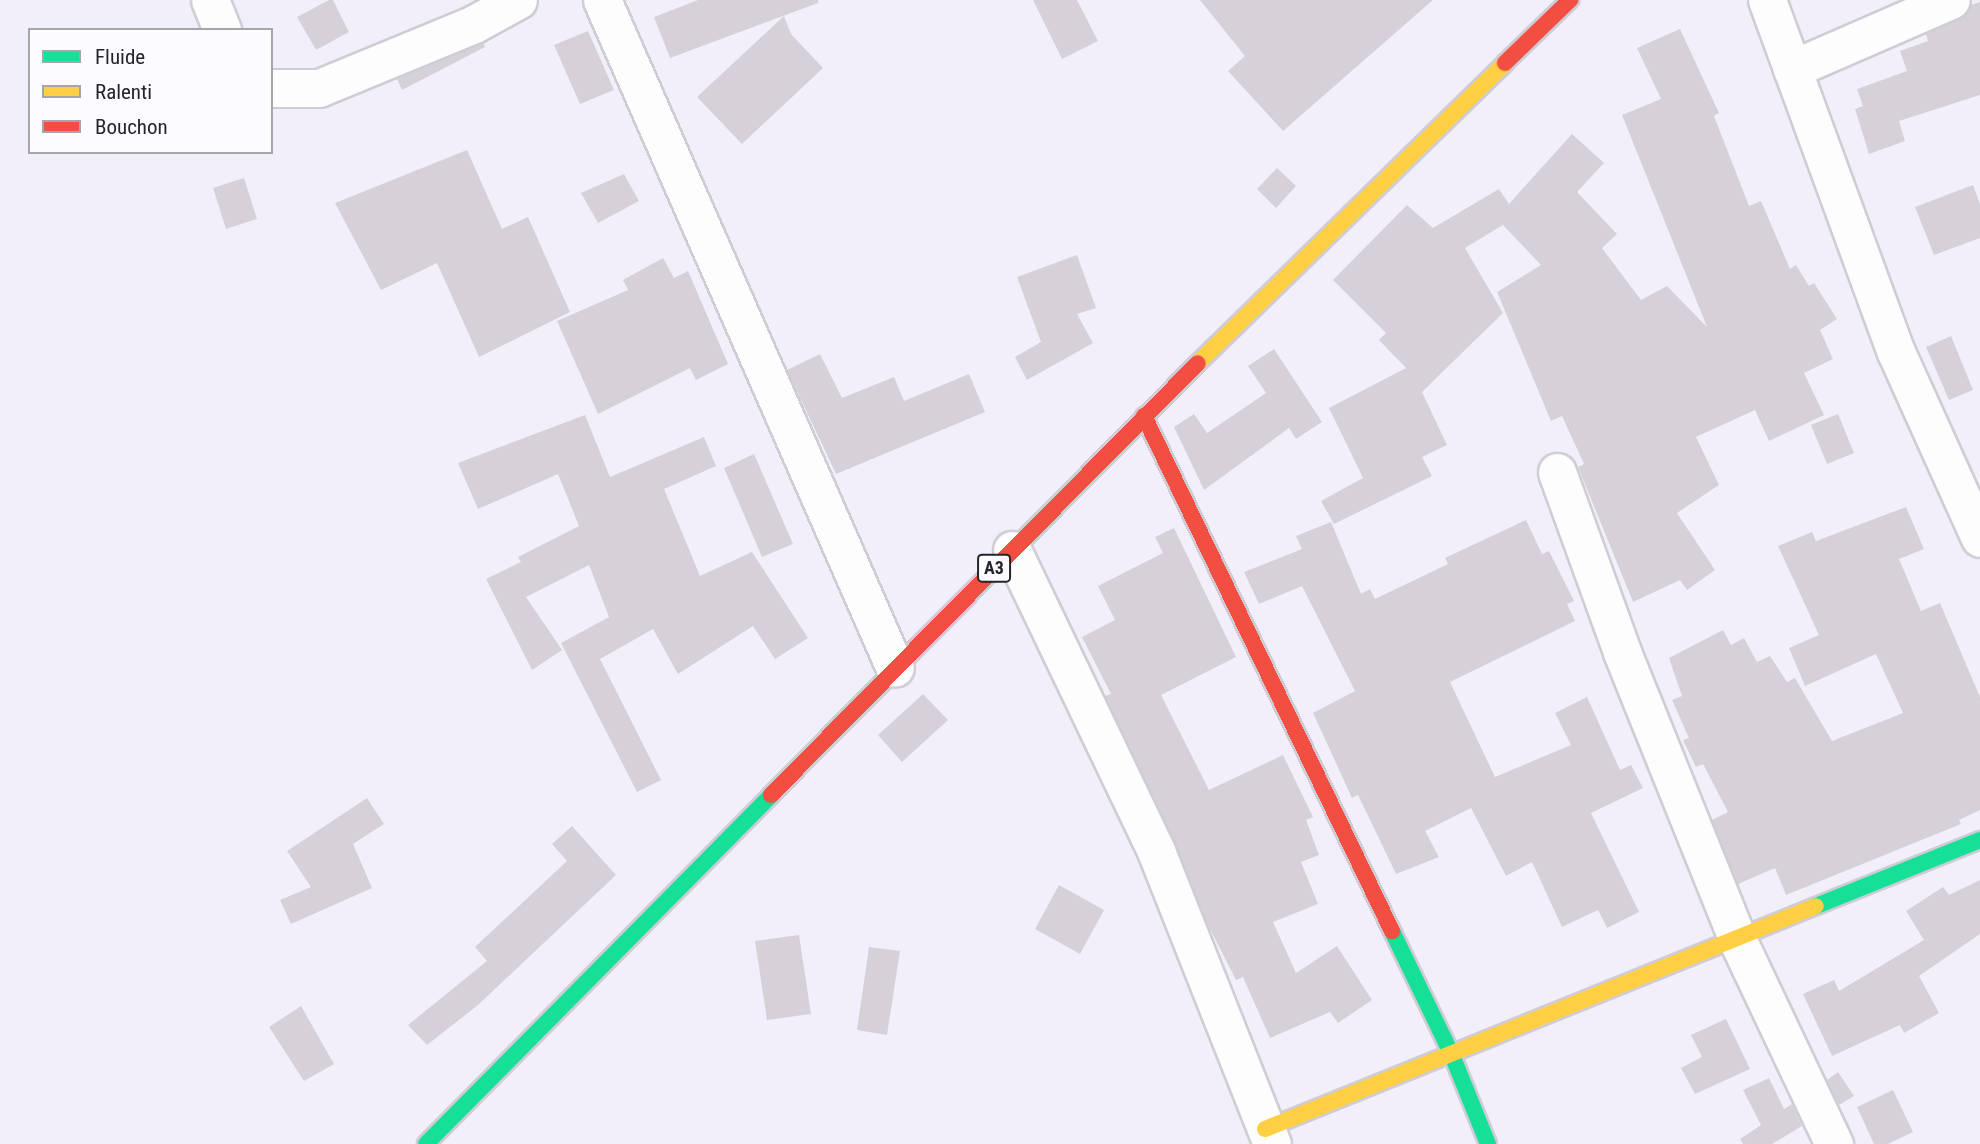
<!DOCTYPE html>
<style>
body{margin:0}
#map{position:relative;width:1980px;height:1144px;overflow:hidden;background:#f3effa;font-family:"Roboto Condensed",sans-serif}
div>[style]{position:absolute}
.building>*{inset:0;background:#d6d1d9}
.roads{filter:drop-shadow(2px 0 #cfccd5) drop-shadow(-2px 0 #cfccd5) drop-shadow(0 2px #cfccd5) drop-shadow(0 -2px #cfccd5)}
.street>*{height:37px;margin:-18.5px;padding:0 18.5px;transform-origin:18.5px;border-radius:18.5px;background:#fdfdfe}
.fast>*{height:16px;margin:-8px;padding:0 8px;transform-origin:8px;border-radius:8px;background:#16e098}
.slow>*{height:16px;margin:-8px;padding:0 8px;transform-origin:8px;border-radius:8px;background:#ffcf43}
.jam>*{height:16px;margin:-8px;padding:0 8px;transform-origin:8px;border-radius:8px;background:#f24e42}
span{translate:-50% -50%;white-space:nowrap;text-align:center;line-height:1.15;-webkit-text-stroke:6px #fcfbff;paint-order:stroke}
.shield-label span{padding:2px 5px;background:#fcfbff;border:2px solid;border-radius:5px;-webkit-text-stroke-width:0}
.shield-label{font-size:18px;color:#26242b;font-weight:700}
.legend{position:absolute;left:28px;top:28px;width:245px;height:126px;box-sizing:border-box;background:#fcfbff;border:2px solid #a6a5aa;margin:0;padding:9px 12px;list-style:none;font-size:21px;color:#26242b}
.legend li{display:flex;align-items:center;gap:14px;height:35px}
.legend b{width:35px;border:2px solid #a6a5aa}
</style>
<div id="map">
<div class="building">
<div style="clip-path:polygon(329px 0,333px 0,349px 32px,316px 50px,297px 17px)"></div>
<div style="clip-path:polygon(698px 0,818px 0,818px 3px,670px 58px,654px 17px)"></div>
<div style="clip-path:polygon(1033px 0,1077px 0,1098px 41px,1062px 59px)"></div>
<div style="clip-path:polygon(1200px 0,1433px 0,1283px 131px,1228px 71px,1245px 56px)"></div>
<div style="clip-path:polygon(1980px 2px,1980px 95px,1899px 121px,1905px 141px,1869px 154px,1855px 109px,1863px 106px,1857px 89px,1907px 71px,1900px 51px,1928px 41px,1926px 34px,1959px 19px,1971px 5px)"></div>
<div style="clip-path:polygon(784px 16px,791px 34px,823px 68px,742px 144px,697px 97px)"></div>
<div style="clip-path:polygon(1680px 29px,1719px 113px,1714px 116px,1749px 206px,1761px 201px,1790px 269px,1796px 265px,1809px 286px,1814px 283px,1837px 319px,1820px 330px,1833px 359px,1804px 373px,1824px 415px,1769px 441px,1755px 410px,1696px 437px,1719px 485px,1677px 513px,1715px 570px,1687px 590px,1680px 580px,1633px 602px,1578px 467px,1584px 464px,1562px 416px,1551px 421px,1497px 292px,1541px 265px,1503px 225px,1465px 248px,1503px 313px,1422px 392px,1447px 445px,1422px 457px,1432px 476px,1334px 524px,1321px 501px,1363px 478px,1329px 408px,1406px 368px,1379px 340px,1386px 333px,1333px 280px,1407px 205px,1433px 228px,1499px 189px,1509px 204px,1572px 134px,1604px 163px,1577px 192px,1617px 234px,1602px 248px,1641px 300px,1667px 286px,1707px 327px,1622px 115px,1661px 99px,1637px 48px)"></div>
<div style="clip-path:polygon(588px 31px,614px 90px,580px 104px,554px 45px)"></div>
<div style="clip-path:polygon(483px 43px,485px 47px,402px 90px,397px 79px)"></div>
<div style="clip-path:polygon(467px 150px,502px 229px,528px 217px,570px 312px,479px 357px,437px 263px,381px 290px,335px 203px)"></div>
<div style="clip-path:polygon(1277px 168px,1296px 186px,1276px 208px,1257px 189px)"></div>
<div style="clip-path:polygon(624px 174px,639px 201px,598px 223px,581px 193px)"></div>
<div style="clip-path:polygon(244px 178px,257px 219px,226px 229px,213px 188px)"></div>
<div style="clip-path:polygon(1973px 185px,1980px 204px,1980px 238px,1934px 255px,1915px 207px)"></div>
<div style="clip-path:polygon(1077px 255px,1096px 308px,1077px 314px,1093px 343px,1027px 380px,1015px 357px,1041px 342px,1017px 277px)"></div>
<div style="clip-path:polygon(663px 258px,674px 278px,688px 271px,728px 364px,696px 380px,690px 368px,598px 414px,557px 321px,628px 290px,623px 280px)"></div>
<div style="clip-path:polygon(1951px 336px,1973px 390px,1949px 400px,1926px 347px)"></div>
<div style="clip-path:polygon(1274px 349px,1322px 422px,1296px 439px,1289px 428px,1204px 490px,1174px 427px,1194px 414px,1207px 433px,1266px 393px,1248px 366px)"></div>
<div style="clip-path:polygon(820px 354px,842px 398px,894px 377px,904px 401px,969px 374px,985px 412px,836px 474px,787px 370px)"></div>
<div style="clip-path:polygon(1838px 414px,1854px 453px,1827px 464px,1811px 425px)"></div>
<div style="clip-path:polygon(585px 415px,610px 477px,704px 437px,716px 466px,664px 489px,700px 576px,752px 552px,808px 638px,775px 659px,753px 626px,678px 674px,653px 629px,600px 659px,661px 780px,637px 792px,561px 643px,609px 617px,589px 565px,526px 597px,562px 650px,532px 670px,486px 579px,521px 562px,518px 557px,579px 526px,558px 474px,478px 509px,458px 463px)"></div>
<div style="clip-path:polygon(754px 454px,793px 544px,762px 557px,724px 468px)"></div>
<div style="clip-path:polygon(1906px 507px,1924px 549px,1899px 559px,1921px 611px,1940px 603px,1980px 697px,1980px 810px,1959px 820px,1961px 824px,1786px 895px,1775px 868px,1738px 884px,1712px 820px,1728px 812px,1703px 764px,1696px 767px,1683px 740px,1689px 738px,1672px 700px,1682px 696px,1669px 658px,1723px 630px,1731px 645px,1744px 638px,1757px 662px,1770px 656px,1787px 682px,1795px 678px,1832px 741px,1903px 713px,1876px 654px,1805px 686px,1789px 648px,1819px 635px,1778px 546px,1812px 532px,1816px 541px)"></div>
<div style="clip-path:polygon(1526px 520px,1542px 554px,1549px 551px,1574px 601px,1567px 604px,1575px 621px,1450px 682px,1495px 777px,1571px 745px,1555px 713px,1587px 697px,1620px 770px,1631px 765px,1643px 788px,1591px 813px,1639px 912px,1607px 928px,1598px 910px,1562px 927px,1532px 862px,1506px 876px,1471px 808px,1425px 831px,1439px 857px,1396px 874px,1358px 795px,1352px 798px,1313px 713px,1355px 691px,1302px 586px,1259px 604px,1244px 572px,1302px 549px,1296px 536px,1331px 522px,1361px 594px,1370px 589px,1375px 599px,1448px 564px,1445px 558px)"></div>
<div style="clip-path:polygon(1174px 528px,1236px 657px,1161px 695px,1209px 790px,1283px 755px,1313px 817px,1306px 820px,1319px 855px,1301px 862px,1318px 904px,1273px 922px,1296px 973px,1337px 946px,1372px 1000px,1338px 1023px,1330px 1012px,1270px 1038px,1243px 977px,1236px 980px,1206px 921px,1175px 842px,1105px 696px,1111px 694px,1082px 637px,1115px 620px,1098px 586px,1163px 553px,1155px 537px)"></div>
<div style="clip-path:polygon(923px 694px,948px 720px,902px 762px,878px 735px)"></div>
<div style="clip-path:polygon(367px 798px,384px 824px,353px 844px,372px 888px,291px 924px,280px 900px,311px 887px,287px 851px)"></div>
<div style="clip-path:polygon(572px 826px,616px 875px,478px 1005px,427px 1045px,408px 1025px,487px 961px,475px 947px,567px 861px,552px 844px)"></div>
<div style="clip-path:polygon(1980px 880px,1980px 934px,1919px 976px,1939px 1013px,1904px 1033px,1900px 1025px,1832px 1056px,1803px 994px,1834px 980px,1839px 991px,1924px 940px,1906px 911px,1943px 887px,1949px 895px)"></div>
<div style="clip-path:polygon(1059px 885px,1104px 910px,1080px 954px,1035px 929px)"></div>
<div style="clip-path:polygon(799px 935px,811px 1014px,767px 1020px,755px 941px)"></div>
<div style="clip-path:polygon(869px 947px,900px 951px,887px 1035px,857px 1030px)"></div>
<div style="clip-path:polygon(301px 1006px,334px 1064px,304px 1081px,269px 1027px)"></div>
<div style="clip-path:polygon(1726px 1019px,1750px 1069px,1695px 1094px,1681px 1068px,1702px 1057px,1691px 1035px)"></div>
<div style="clip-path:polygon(1838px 1072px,1854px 1096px,1839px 1105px,1827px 1080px)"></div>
<div style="clip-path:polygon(1769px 1078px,1784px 1109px,1792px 1104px,1802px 1126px,1772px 1144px,1743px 1144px,1740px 1139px,1761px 1125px,1743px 1090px)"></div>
<div style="clip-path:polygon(1893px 1090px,1913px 1132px,1888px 1144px,1874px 1144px,1857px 1107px)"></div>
</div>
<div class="roads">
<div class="street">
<div style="left:210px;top:0;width:32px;rotate:68deg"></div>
<div style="left:602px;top:0;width:729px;rotate:66.32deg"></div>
<div style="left:1767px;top:0;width:375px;rotate:69.9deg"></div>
<div style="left:1896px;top:352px;width:204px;rotate:65.7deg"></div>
<div style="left:1792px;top:69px;width:173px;rotate:-23.5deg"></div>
<div style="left:271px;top:88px;width:48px"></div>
<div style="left:319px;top:88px;width:168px;rotate:-22.4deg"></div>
<div style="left:474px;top:24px;width:50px;rotate:-28.6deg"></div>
<div style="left:1557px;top:472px;width:191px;rotate:70.1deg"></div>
<div style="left:1622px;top:652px;width:311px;rotate:68.1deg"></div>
<div style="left:1738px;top:941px;width:225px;rotate:64.7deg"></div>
<div style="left:1012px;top:550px;width:334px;rotate:64.4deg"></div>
<div style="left:1156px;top:851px;width:315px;rotate:68.4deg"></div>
</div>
<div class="fast">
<div style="left:1816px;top:906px;width:177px;rotate:-21.9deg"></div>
<div style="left:1392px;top:931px;width:138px;rotate:64.2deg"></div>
<div style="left:1452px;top:1055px;width:96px;rotate:68deg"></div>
<div style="left:426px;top:1144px;width:491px;rotate:-45.3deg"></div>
</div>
<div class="slow">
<div style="left:1198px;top:363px;width:429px;rotate:-44.3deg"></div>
<div style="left:1265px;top:1129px;width:594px;rotate:-22.03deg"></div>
</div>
<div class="jam">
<div style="left:1505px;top:63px;width:91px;rotate:-44.1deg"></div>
<div style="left:1144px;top:416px;width:572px;rotate:64.29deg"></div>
<div style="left:771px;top:795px;width:607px;rotate:-45.33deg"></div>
</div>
</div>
<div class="shield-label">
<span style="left:994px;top:568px">A3</span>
</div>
<ul class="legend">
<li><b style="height:9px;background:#16e098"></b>Fluide</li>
<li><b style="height:9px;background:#ffcf43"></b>Ralenti</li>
<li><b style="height:9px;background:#f24e42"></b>Bouchon</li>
</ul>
</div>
